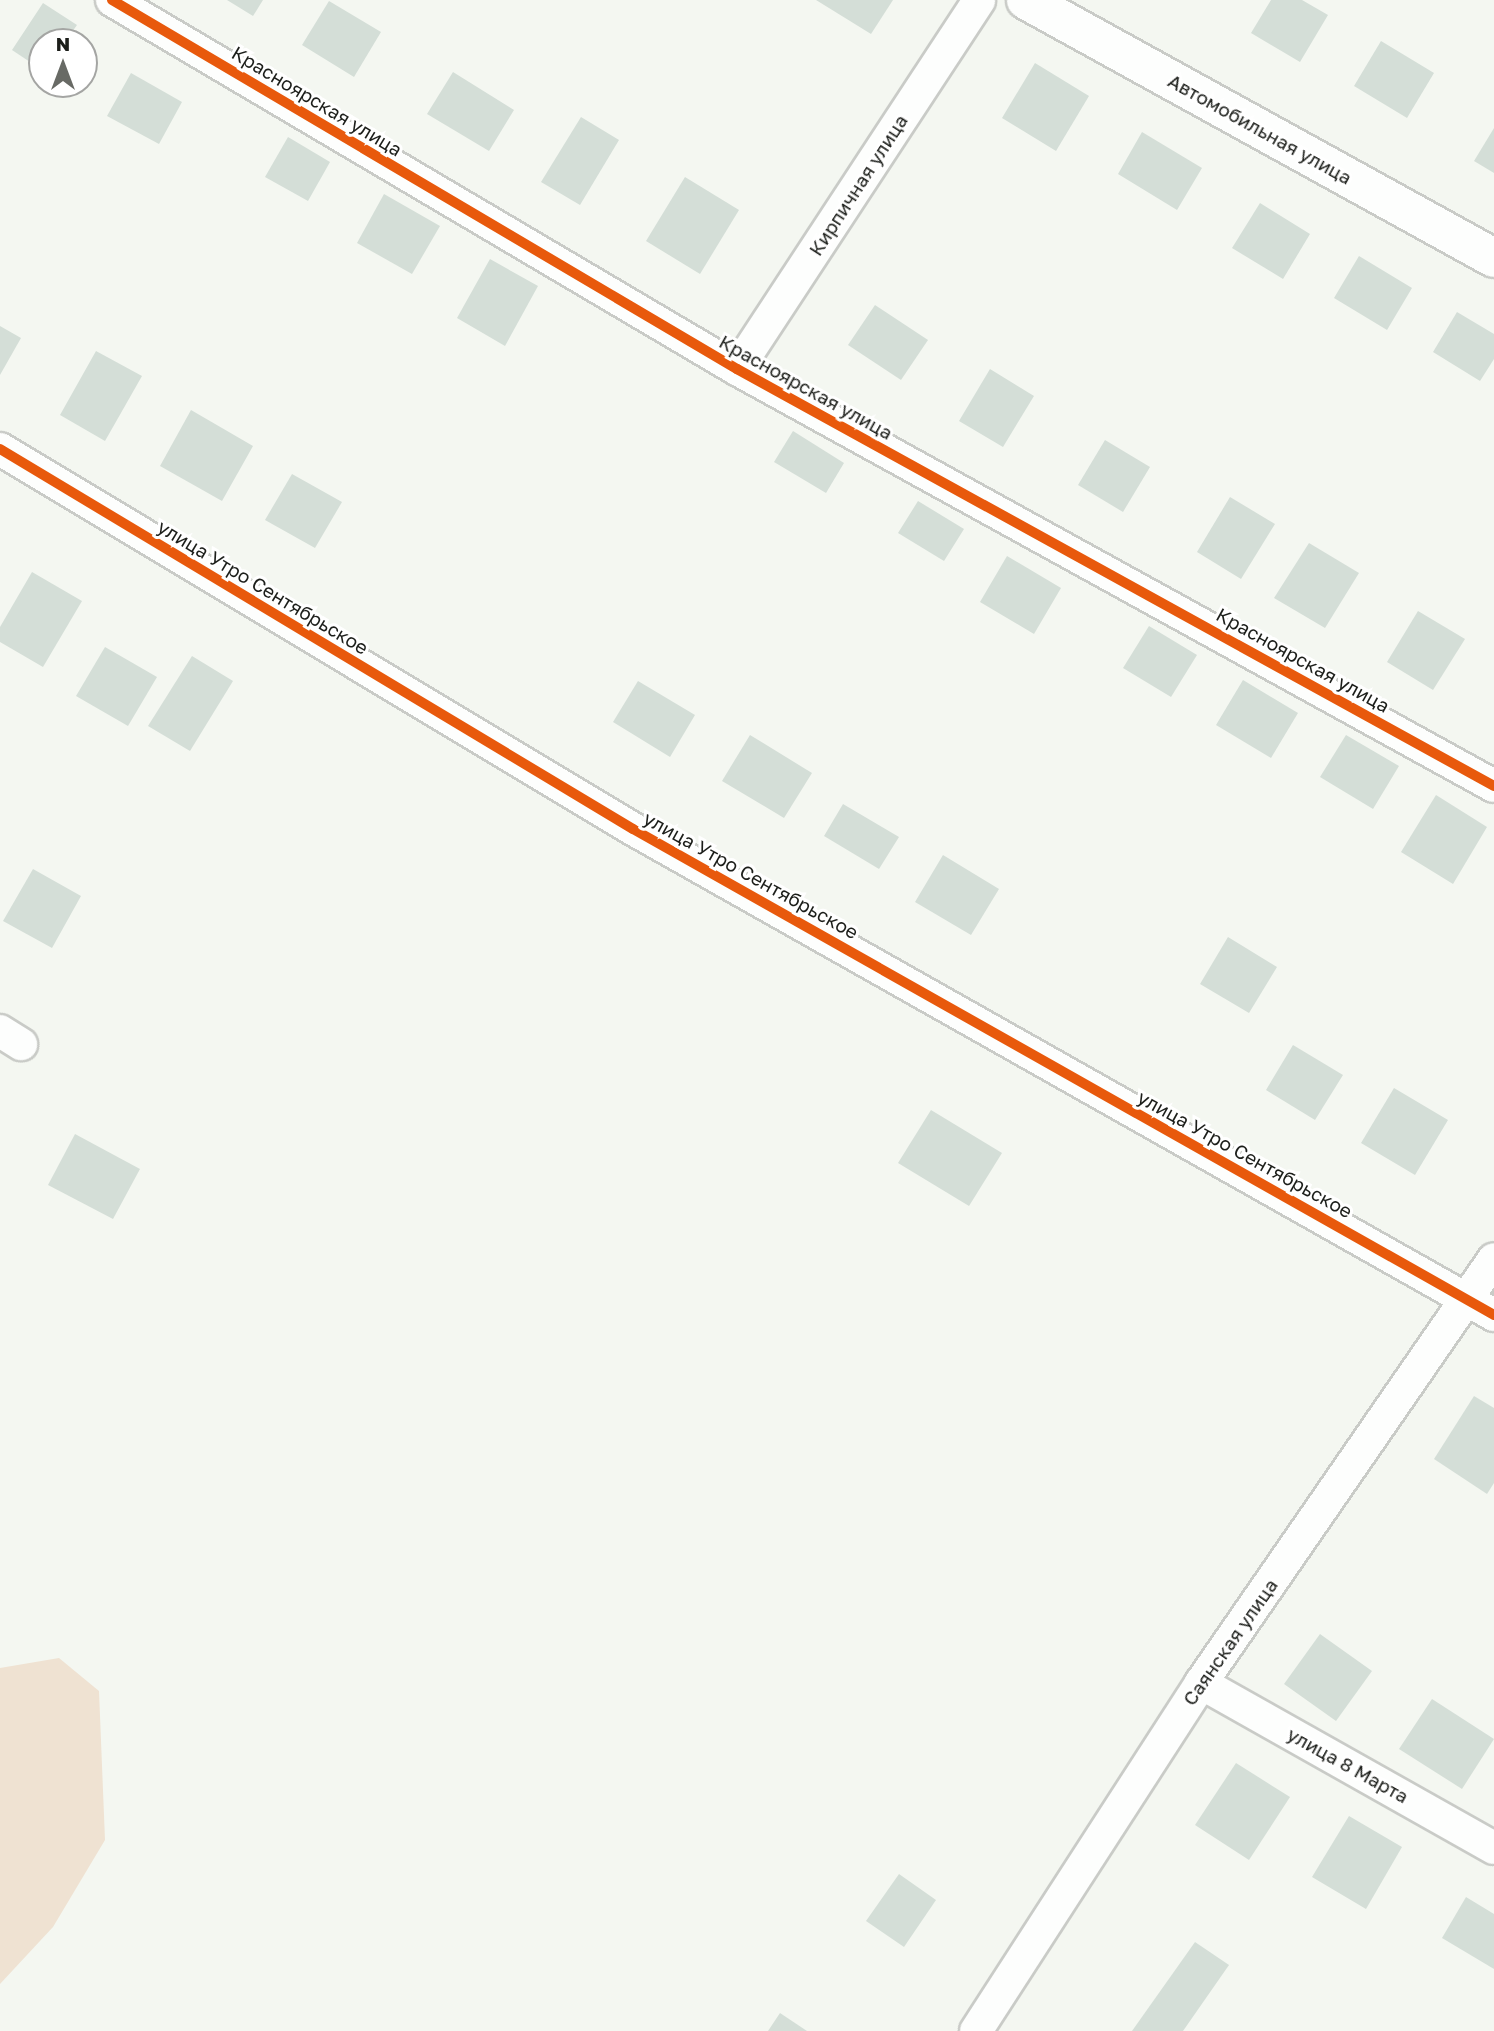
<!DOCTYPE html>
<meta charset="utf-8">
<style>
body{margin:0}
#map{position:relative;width:1494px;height:2031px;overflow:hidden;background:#f4f7f1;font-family:"Golos Text",sans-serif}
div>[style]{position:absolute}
.green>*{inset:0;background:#efe2d2}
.building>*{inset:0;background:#d4ded7}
.roads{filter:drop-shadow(2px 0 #c9cbc7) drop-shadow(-2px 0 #c9cbc7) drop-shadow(0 2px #c9cbc7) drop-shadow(0 -2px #c9cbc7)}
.minor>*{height:32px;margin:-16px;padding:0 16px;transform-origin:16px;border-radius:16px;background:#fdfefd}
.tertiary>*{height:38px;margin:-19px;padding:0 19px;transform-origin:19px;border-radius:19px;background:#fdfefd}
.cycleway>*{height:10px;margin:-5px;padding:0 5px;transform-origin:5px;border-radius:5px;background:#e8590c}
span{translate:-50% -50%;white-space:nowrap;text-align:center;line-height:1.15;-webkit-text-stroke:6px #fff;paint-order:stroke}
.street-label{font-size:19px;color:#1c1e1a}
.north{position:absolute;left:28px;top:28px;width:70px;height:70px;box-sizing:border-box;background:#fff;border:2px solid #a4a5a3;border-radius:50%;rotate:0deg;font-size:19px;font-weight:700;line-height:28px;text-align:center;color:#1c1e1a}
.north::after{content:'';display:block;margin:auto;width:24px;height:32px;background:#686a65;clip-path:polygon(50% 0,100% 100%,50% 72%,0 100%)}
</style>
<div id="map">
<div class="green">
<div style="clip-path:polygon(59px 1658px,99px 1691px,105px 1840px,53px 1927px,0 1984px,0 1668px)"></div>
</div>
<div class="building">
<div style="clip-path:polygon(227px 0,263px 0,253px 16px)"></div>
<div style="clip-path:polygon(816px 0,893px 0,871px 34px)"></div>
<div style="clip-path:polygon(1271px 0,1302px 0,1328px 15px,1300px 62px,1251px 33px)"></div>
<div style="clip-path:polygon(329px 1px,381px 32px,354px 77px,302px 45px)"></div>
<div style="clip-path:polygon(43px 3px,77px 25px,65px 42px,42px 42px,42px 70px,12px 50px)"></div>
<div style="clip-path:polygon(1381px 41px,1434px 73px,1407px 118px,1354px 86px)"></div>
<div style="clip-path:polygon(1035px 63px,1089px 96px,1056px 151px,1002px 118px)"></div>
<div style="clip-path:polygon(453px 72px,514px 110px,489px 151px,427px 114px)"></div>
<div style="clip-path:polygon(131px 73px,182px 102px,159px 144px,107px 116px)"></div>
<div style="clip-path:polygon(581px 117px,619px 140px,580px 205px,541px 182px)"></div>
<div style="clip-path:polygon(1494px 128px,1494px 173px,1474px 161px)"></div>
<div style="clip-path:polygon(1142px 132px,1202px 168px,1177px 210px,1118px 174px)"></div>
<div style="clip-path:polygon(288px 137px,330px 162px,308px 201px,265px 177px)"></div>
<div style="clip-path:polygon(685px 177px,739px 210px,700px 274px,646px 241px)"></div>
<div style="clip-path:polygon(384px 194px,440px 226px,412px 274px,357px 243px)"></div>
<div style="clip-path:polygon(1260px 203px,1310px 234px,1283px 279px,1232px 248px)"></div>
<div style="clip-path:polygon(1359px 256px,1412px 288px,1387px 330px,1334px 298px)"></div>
<div style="clip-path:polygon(490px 259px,538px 286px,505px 346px,457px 318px)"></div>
<div style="clip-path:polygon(875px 305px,928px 340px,901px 380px,848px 345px)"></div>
<div style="clip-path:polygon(1457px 312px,1494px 334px,1494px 359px,1480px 381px,1433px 352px)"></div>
<div style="clip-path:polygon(0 326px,21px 338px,0 375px)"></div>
<div style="clip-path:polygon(96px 351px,142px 376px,105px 441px,60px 415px)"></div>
<div style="clip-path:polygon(990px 369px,1034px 396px,1003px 447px,959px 421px)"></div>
<div style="clip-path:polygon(191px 410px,253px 446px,222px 501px,160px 466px)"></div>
<div style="clip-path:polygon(793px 431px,844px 463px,826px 493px,774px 462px)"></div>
<div style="clip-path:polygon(1105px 440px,1150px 467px,1123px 512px,1078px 485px)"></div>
<div style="clip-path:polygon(292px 474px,342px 502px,315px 548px,265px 520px)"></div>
<div style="clip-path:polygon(1230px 497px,1275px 524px,1241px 579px,1197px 552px)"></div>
<div style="clip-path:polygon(918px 501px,964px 529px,944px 561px,898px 533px)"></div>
<div style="clip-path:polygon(1309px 543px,1359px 573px,1325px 628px,1274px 598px)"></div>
<div style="clip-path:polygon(1007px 556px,1061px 588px,1034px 634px,980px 602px)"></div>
<div style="clip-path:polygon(32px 572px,82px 601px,43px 667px,0 642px,0 627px)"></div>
<div style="clip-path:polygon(1418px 611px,1465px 639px,1433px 690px,1387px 662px)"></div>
<div style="clip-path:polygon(1149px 626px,1197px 655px,1171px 697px,1123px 668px)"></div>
<div style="clip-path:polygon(105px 647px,157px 677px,128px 726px,76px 696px)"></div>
<div style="clip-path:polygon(192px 656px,233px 681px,190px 751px,148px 726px)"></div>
<div style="clip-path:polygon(1243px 680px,1298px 713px,1271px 758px,1216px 725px)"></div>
<div style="clip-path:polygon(638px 681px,695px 715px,670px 757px,613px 722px)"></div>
<div style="clip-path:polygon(750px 735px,812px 773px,784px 818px,722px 781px)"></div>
<div style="clip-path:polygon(1346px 735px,1399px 766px,1373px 809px,1320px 777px)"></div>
<div style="clip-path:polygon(1436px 795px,1487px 827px,1453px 884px,1401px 852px)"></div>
<div style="clip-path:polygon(843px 804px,899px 837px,879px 869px,824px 836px)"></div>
<div style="clip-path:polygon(943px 855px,999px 889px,971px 935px,915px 902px)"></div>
<div style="clip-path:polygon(33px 869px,81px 896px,52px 948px,3px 921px)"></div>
<div style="clip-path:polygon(1228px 937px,1277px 967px,1249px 1013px,1200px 984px)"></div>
<div style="clip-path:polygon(1293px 1045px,1343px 1075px,1315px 1120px,1266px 1090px)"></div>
<div style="clip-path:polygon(1394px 1088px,1448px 1120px,1415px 1175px,1361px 1143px)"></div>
<div style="clip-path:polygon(931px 1110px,1002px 1153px,969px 1206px,898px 1163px)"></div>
<div style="clip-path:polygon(75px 1134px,140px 1169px,113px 1219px,48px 1185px)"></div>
<div style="clip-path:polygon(1474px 1396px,1494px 1408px,1494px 1483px,1487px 1494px,1434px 1459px)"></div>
<div style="clip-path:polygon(1320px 1634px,1372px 1671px,1336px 1721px,1284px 1684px)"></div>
<div style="clip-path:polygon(1432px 1699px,1494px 1739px,1462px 1789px,1399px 1749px)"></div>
<div style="clip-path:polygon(1236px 1763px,1290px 1797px,1249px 1860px,1195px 1825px)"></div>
<div style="clip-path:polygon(1349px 1816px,1402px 1847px,1366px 1909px,1312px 1877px)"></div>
<div style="clip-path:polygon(899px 1874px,936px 1900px,904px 1947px,866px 1921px)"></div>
<div style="clip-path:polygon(1466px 1897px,1494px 1914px,1494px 1969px,1442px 1938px)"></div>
<div style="clip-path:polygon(1195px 1942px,1229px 1965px,1183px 2031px,1132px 2031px)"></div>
<div style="clip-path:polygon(780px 2013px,807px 2031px,768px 2031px)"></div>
</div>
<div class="roads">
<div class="minor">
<div style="left:112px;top:0;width:726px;rotate:30.56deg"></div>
<div style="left:737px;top:369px;width:864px;rotate:28.85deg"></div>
<div style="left:737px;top:369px;width:441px;rotate:-56.7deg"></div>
<div style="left:0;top:449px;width:738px;rotate:30.98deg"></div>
<div style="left:633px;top:829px;width:989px;rotate:29.44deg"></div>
<div style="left:0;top:1031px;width:25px;rotate:32deg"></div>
<div style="left:1201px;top:1683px;width:336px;rotate:29.4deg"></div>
<div style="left:976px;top:2031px;width:414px;rotate:-57.1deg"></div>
<div style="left:1201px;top:1683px;width:515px;rotate:-55.35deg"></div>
</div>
<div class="tertiary">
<div style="left:1026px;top:0;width:534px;rotate:28.87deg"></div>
</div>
</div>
<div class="cycleway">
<div style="left:112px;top:0;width:726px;rotate:30.56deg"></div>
<div style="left:737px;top:369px;width:864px;rotate:28.85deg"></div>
<div style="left:0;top:449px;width:738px;rotate:30.98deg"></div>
<div style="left:633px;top:829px;width:989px;rotate:29.44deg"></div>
</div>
<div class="street-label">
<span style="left:317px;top:101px;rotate:31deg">Красноярская улица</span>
<span style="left:1260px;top:129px;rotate:29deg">Автомобильная улица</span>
<span style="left:858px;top:185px;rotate:-57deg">Кирпичная улица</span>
<span style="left:806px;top:387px;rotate:29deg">Красноярская улица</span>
<span style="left:263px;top:587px;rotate:31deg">улица Утро Сентябрьское</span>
<span style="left:1303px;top:660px;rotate:29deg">Красноярская улица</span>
<span style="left:751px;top:875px;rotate:29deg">улица Утро Сентябрьское</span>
<span style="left:1245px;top:1154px;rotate:29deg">улица Утро Сентябрьское</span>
<span style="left:1230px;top:1642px;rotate:-55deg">Саянская улица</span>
<span style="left:1348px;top:1765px;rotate:29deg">улица 8 Марта</span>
</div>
<div class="north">N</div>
</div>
